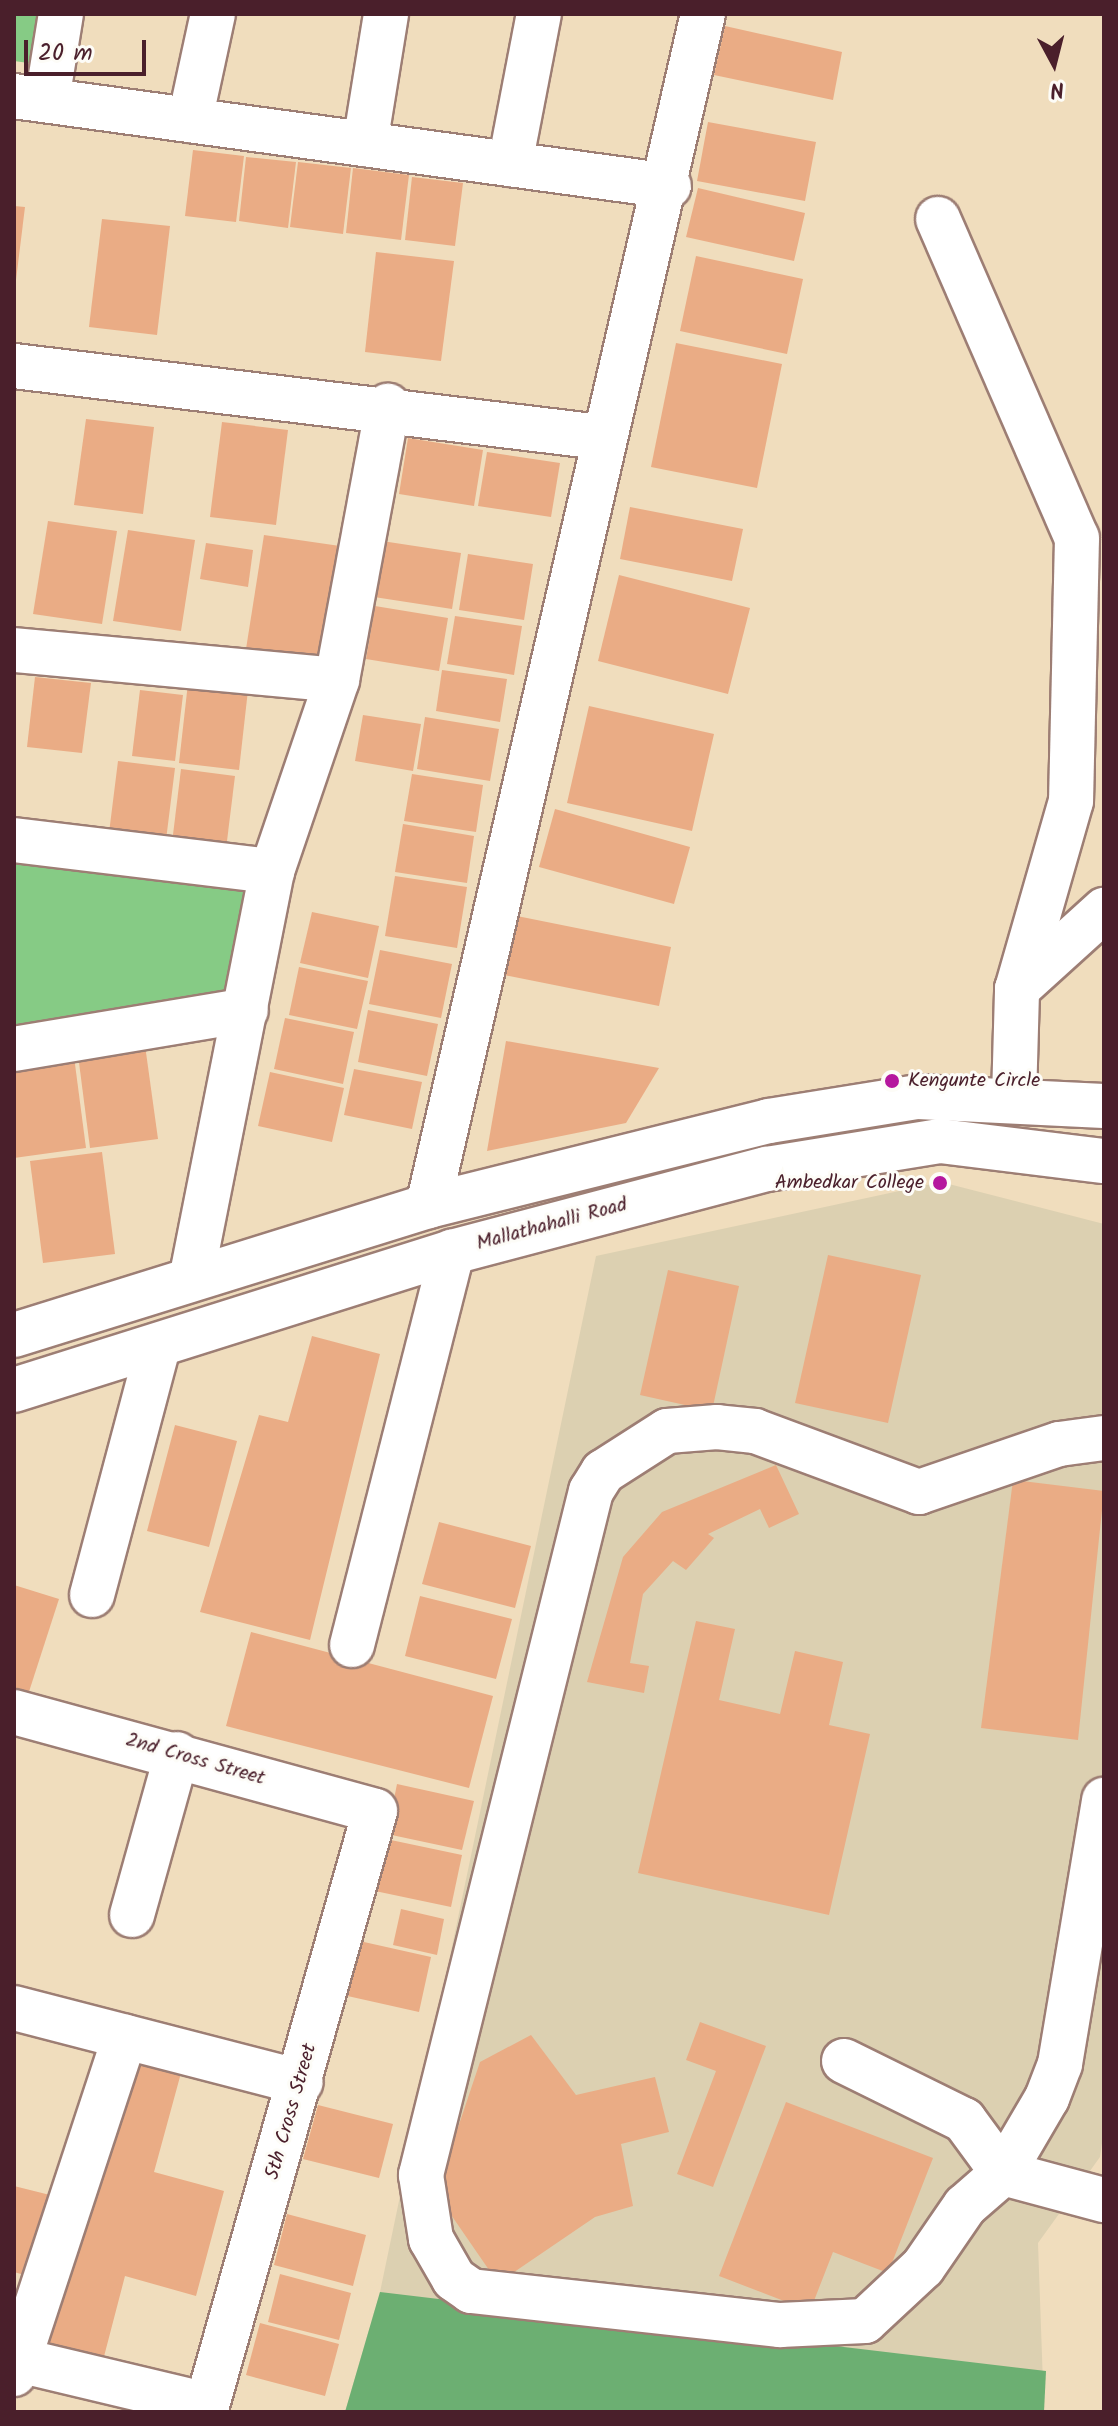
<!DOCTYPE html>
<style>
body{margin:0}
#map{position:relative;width:1118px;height:2426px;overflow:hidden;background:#f0ddbd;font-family:Kalam,sans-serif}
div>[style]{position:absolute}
.built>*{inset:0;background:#dcd0b1}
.green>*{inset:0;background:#86cb85}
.forest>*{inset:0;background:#6caf72}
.building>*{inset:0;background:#eaac85}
.roads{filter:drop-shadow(2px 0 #9d7e74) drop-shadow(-2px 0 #9d7e74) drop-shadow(0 2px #9d7e74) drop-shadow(0 -2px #9d7e74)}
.minor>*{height:44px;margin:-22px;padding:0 22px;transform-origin:22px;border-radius:22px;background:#fff}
.major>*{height:44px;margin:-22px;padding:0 22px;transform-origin:22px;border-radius:22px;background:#fff}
.dots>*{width:22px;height:22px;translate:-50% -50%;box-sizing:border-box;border:4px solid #fdfcf7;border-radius:50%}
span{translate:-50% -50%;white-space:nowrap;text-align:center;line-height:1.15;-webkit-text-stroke:6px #fdfcf7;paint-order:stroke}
.poi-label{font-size:20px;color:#4a1f2b}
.left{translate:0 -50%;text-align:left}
.right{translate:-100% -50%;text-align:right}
.street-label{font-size:20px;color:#4a1f2b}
.frame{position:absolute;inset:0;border:16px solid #4a1f2b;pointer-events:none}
.north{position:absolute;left:1014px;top:24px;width:80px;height:80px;-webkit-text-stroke:6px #fdfcf7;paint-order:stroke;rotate:173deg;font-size:22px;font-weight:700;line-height:32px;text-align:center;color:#4a1f2b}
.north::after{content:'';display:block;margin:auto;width:28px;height:36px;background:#4a1f2b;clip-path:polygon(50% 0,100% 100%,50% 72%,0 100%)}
.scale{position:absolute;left:24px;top:40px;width:122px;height:36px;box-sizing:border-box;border:4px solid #4a1f2b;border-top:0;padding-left:10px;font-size:24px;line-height:28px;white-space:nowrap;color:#4a1f2b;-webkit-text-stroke:6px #fdfcf7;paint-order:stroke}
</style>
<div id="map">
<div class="built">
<div style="clip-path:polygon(941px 1182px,1104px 1224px,1104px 2129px,1100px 2157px,1038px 2243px,1044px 2412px,345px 2412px,380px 2292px,596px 1256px)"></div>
</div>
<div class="green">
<div style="clip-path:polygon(14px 14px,44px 14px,36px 64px,14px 61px)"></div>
<div style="clip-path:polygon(14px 854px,285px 885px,256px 992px,14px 1034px)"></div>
</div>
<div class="forest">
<div style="clip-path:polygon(380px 2292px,1046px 2371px,1044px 2412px,345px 2412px)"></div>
</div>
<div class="building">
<div style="clip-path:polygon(725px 26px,842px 52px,833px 100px,714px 75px)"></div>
<div style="clip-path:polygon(708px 122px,816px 142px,805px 201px,697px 181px)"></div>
<div style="clip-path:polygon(193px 150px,244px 156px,236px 222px,185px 216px)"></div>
<div style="clip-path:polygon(246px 157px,296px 162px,288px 228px,239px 221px)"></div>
<div style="clip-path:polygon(298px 162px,351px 168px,343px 234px,290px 227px)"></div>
<div style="clip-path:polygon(353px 168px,409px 175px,401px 240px,346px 233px)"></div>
<div style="clip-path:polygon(412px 177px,463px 183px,455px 246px,405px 240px)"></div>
<div style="clip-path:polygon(698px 188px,805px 213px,794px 261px,686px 237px)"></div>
<div style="clip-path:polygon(14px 206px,25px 207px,16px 280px,14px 280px)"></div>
<div style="clip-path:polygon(102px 219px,170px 226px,157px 335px,89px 327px)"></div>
<div style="clip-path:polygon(376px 252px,454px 261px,441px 361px,365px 352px)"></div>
<div style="clip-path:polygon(696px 256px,803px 279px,787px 354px,680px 331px)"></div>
<div style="clip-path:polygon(676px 343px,782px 364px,757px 488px,651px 467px)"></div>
<div style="clip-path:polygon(86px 419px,154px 427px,143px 514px,74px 505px)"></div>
<div style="clip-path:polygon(222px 422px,288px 430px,276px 525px,210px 517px)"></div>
<div style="clip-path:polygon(408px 438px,483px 450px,474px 506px,399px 494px)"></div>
<div style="clip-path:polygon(487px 452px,560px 463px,551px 517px,478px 506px)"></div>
<div style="clip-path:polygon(630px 507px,743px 529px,732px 581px,620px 559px)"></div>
<div style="clip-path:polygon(48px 521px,117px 531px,102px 624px,33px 614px)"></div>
<div style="clip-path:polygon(128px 530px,195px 540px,181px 631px,113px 621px)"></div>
<div style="clip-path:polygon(264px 535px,340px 546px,322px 660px,246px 649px)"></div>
<div style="clip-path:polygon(382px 541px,461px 553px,452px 609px,374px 597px)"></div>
<div style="clip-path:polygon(206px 543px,253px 550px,248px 587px,200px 579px)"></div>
<div style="clip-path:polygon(468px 554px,533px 564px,524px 620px,459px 610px)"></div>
<div style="clip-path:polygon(619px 575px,750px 608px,728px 694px,598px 661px)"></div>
<div style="clip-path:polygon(375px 606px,448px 618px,439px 671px,366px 659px)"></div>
<div style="clip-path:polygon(455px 616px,522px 626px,514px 675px,447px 664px)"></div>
<div style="clip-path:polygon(442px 670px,507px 679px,500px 722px,436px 711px)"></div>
<div style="clip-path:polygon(35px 677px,91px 683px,82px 753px,27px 747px)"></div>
<div style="clip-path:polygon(188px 683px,248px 690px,239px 770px,179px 763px)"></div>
<div style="clip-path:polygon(140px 690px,183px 695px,175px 761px,132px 756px)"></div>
<div style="clip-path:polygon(589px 706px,714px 734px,692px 831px,567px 803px)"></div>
<div style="clip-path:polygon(363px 715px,421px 724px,413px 771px,355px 761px)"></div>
<div style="clip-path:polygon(425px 717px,499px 729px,490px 781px,417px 769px)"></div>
<div style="clip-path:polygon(118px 761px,175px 768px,166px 840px,109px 833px)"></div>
<div style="clip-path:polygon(181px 769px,235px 776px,226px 849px,172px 843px)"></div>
<div style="clip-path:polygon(412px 774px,483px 785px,476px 832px,404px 821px)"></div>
<div style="clip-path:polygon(555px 809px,690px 847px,674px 904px,539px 867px)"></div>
<div style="clip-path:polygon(403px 824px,474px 836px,467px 883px,395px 872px)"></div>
<div style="clip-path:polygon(395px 876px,467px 887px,457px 948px,385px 936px)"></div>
<div style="clip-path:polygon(312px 912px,379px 926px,368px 978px,300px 963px)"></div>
<div style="clip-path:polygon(517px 916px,671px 947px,659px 1006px,504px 975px)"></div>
<div style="clip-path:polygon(380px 950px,452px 964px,441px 1018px,369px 1004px)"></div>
<div style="clip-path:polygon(299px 967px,368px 981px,357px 1029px,289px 1015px)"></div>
<div style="clip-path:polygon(368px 1010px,438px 1024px,427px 1076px,358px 1062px)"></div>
<div style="clip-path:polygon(285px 1018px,354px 1032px,343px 1084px,274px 1069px)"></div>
<div style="clip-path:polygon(144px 1038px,158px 1139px,90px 1148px,77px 1047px)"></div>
<div style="clip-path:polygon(506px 1041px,659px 1068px,626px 1123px,487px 1151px)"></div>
<div style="clip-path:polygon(73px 1049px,86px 1148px,14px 1158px,14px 1056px)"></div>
<div style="clip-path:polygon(354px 1069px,422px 1082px,412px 1129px,344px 1115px)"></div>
<div style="clip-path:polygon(270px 1072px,344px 1088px,332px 1142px,258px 1126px)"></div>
<div style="clip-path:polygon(102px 1152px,115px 1254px,43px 1263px,30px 1161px)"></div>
<div style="clip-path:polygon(828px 1255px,921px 1275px,888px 1423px,795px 1403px)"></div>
<div style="clip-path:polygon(668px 1270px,739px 1286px,712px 1411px,640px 1395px)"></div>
<div style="clip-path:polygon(312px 1336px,380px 1354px,310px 1640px,200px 1612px,259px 1415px,288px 1422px)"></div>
<div style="clip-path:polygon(175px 1425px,237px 1441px,209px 1547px,147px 1531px)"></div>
<div style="clip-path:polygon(776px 1465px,799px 1514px,769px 1528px,760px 1509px,708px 1534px,714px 1538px,686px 1570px,673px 1561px,643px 1594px,630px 1663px,649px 1666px,644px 1693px,587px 1682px,623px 1557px,662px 1512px)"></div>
<div style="clip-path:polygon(1013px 1480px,1104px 1491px,1078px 1740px,981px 1728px)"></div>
<div style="clip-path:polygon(439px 1522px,531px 1546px,515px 1608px,422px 1584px)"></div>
<div style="clip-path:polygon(14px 1585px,59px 1599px,25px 1704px,14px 1701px)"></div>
<div style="clip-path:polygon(420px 1596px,512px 1619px,496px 1679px,405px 1656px)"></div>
<div style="clip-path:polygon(696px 1621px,735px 1629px,719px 1700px,780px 1714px,795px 1651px,843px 1662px,829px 1725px,870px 1734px,829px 1915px,638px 1873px)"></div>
<div style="clip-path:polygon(251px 1632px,493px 1696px,469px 1788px,226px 1726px)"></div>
<div style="clip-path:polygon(397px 1784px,474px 1801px,462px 1850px,387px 1834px)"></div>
<div style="clip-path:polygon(386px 1839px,462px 1855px,451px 1907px,375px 1891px)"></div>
<div style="clip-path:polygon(401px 1909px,444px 1919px,437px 1955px,393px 1945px)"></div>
<div style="clip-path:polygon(355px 1940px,431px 1957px,419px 2012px,343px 1995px)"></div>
<div style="clip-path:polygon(700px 2022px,766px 2046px,713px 2187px,677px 2174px,716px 2071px,686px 2060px)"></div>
<div style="clip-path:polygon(531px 2035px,576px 2095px,655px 2077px,669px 2132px,621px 2144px,633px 2206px,595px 2217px,498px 2283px,436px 2193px,480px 2062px)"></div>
<div style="clip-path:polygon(124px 2058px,181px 2073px,154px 2172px,224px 2191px,196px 2296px,125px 2276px,101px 2368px,39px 2351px)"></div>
<div style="clip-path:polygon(786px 2102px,933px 2158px,888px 2273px,833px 2252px,810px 2311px,719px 2276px)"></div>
<div style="clip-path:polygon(318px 2105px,393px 2124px,379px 2178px,303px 2159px)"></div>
<div style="clip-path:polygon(14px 2186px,50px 2195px,28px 2276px,14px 2272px)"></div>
<div style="clip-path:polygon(287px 2214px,366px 2235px,353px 2286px,274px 2265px)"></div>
<div style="clip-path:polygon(280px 2274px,351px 2293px,339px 2340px,268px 2322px)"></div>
<div style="clip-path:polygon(260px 2323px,339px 2344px,325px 2396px,246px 2375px)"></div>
</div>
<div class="roads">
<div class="minor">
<div style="left:14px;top:96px;width:661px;rotate:7.82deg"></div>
<div style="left:47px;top:100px;width:87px;rotate:-80.8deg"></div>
<div style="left:190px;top:120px;width:108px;rotate:-77.8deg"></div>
<div style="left:365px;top:144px;width:132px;rotate:-80.8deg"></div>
<div style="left:510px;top:164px;width:153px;rotate:-79.1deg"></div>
<div style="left:938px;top:219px;width:348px;rotate:66.5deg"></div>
<div style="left:1077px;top:538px;width:263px;rotate:91.3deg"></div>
<div style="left:1071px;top:801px;width:196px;rotate:106deg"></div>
<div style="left:14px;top:366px;width:591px;rotate:6.9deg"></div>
<div style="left:14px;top:650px;width:324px;rotate:5.3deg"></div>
<div style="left:14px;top:840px;width:260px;rotate:6.9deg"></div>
<div style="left:14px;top:1049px;width:235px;rotate:-9.5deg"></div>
<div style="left:1014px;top:1099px;width:110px;rotate:-88.4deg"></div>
<div style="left:1017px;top:989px;width:118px;rotate:-42.2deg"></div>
<div style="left:428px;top:1206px;width:1223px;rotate:-77.01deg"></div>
<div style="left:192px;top:1275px;width:412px;rotate:-78.8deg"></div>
<div style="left:272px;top:871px;width:202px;rotate:-71.2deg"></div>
<div style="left:337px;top:680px;width:279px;rotate:-79.5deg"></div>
<div style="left:1104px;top:1438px;width:45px;rotate:172.4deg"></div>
<div style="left:1059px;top:1444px;width:148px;rotate:161.1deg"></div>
<div style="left:919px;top:1492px;width:175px;rotate:-159.6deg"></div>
<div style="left:755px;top:1431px;width:38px;rotate:-174deg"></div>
<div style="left:717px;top:1427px;width:50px;rotate:175.4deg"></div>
<div style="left:667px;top:1431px;width:76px;rotate:147.4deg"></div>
<div style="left:603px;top:1472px;width:22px;rotate:122deg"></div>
<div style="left:591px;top:1491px;width:705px;rotate:103.96deg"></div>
<div style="left:421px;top:2175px;width:65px;rotate:81.1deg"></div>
<div style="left:431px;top:2239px;width:46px;rotate:60.1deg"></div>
<div style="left:454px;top:2279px;width:21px;rotate:35deg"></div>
<div style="left:471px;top:2291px;width:311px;rotate:6.3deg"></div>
<div style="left:780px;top:2325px;width:85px;rotate:-2.7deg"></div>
<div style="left:865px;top:2321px;width:79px;rotate:-43deg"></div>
<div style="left:923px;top:2267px;width:74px;rotate:-55.5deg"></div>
<div style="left:965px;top:2206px;width:50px;rotate:-41deg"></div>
<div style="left:1003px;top:2173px;width:87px;rotate:-59.6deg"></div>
<div style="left:1047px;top:2098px;width:36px;rotate:-69deg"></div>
<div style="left:1060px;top:2064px;width:268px;rotate:-80.5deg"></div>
<div style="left:92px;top:1595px;width:257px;rotate:-75.1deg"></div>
<div style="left:352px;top:1645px;width:406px;rotate:-75.7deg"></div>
<div style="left:14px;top:1712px;width:374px;rotate:15.3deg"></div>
<div style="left:375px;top:1811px;width:625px;rotate:105.79deg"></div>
<div style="left:132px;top:1915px;width:167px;rotate:-74.4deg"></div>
<div style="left:14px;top:2008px;width:296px;rotate:14.5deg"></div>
<div style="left:844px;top:2061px;width:134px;rotate:26.2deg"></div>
<div style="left:964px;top:2120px;width:66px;rotate:53.7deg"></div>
<div style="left:1003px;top:2173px;width:105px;rotate:15deg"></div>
<div style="left:14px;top:2359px;width:198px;rotate:13.4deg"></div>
<div style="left:14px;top:2374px;width:355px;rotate:-71.8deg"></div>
</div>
<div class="major">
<div style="left:14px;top:1335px;width:434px;rotate:-17.3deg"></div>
<div style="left:428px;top:1206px;width:351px;rotate:-14deg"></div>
<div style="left:769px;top:1121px;width:151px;rotate:-9.2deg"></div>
<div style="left:918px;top:1097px;width:186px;rotate:2.8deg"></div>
<div style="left:14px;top:1390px;width:459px;rotate:-17.5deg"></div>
<div style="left:452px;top:1252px;width:326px;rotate:-14.8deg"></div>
<div style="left:767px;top:1169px;width:175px;rotate:-9.2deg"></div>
<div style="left:940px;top:1141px;width:165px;rotate:7deg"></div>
</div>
</div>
<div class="dots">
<div style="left:892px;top:1081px;background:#b5179e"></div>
<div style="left:940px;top:1183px;background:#b5179e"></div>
</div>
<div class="poi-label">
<span class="left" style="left:908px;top:1081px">Kengunte Circle</span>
<span class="right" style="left:924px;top:1183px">Ambedkar College</span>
</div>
<div class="street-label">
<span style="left:552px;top:1225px;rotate:-15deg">Mallathahalli Road</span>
<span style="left:195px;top:1760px;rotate:16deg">2nd Cross Street</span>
<span style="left:292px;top:2112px;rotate:-74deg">5th Cross Street</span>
</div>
<div class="frame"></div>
<div class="north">N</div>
<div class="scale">20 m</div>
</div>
